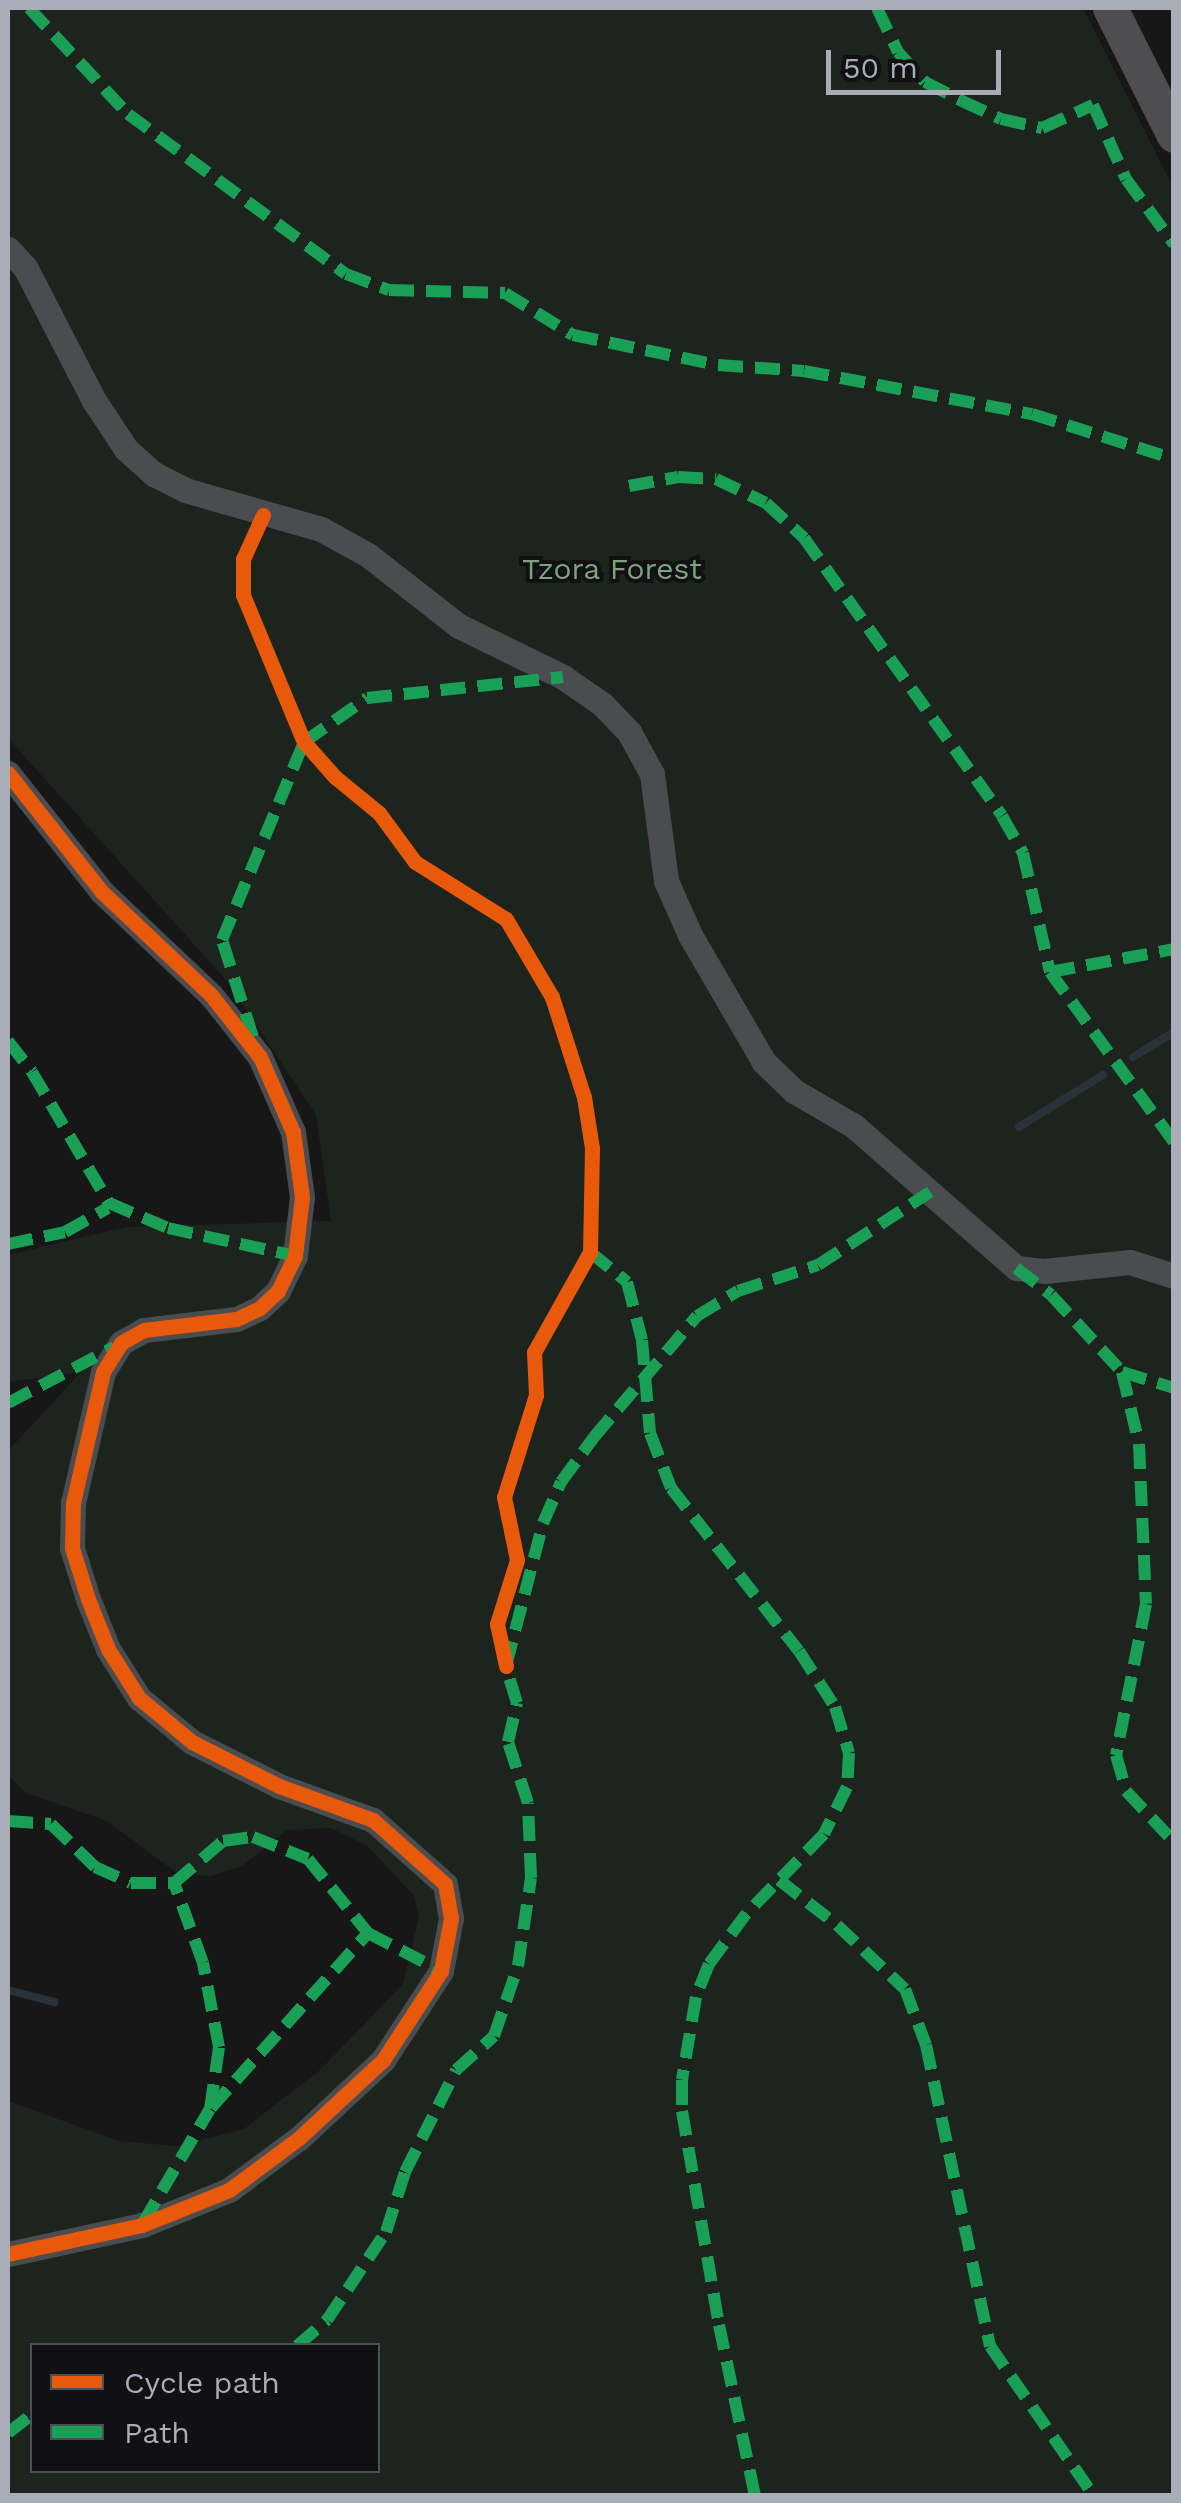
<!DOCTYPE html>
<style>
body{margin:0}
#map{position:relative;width:1181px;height:2503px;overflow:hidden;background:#171717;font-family:"Work Sans",sans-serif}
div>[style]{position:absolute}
.green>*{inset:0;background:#1d241e}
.stream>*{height:8px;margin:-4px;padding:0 4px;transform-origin:4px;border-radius:4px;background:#2a3239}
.minor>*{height:25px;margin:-12.5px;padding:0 12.5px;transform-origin:12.5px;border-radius:12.5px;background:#4b4c50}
.highway>*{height:35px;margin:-17.5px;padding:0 17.5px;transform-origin:17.5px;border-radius:17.5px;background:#4e4e51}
.quiet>*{height:12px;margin-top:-6px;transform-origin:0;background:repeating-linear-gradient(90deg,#1a9f57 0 25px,transparent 0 37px)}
.cycleway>*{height:15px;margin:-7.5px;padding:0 7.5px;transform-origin:7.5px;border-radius:7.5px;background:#e8590c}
span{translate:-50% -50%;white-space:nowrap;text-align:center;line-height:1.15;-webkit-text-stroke:8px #111113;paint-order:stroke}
.park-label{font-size:30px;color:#7fa381}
.frame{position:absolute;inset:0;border:10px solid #a8adb8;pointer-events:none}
.legend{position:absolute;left:30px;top:2343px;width:350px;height:130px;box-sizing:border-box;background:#111113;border:2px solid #4d4f55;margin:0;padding:12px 18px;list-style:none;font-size:30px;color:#a8adb8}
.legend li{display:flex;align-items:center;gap:20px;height:50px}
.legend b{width:50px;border:2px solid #4d4f55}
.scale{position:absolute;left:826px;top:50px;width:175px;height:45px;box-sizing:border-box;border:5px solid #a8adb8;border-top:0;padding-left:12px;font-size:30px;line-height:35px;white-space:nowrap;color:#a8adb8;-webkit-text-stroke:8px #111113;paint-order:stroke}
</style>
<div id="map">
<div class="green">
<div style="clip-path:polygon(evenodd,8px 8px,1083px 8px,1174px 189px,1173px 2495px,8px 2495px,8px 2101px,119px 2141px,176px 2146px,244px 2129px,320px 2070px,403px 1984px,419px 1917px,414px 1896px,368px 1846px,331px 1828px,287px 1830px,242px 1866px,210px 1876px,177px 1873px,107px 1821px,26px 1793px,8px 1775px,8px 1451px,81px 1372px,8px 1382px,8px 1255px,126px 1227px,331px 1221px,316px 1115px,227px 981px,8px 738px,8px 8px,32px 2346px,378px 2346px,378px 2470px,32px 2470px,32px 2346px)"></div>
</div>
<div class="stream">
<div style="left:1173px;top:8px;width:1px"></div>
<div style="left:1133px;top:1057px;width:48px;rotate:-31.4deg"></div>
<div style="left:1019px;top:1127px;width:99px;rotate:-31.8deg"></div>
<div style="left:8px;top:1990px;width:48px;rotate:14.6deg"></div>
</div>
<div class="minor">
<div style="left:8px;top:249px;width:25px;rotate:47deg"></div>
<div style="left:25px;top:267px;width:148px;rotate:62.7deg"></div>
<div style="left:93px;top:399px;width:60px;rotate:56.6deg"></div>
<div style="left:126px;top:449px;width:38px;rotate:42deg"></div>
<div style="left:154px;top:474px;width:35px;rotate:27deg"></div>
<div style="left:185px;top:490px;width:141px;rotate:16deg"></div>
<div style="left:321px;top:529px;width:54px;rotate:29deg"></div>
<div style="left:368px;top:555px;width:115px;rotate:38deg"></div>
<div style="left:459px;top:626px;width:116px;rotate:26.1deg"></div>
<div style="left:563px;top:677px;width:47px;rotate:34.7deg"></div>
<div style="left:602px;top:704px;width:39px;rotate:46deg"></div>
<div style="left:629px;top:732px;width:48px;rotate:61.3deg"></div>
<div style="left:652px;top:774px;width:108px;rotate:82.5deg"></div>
<div style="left:666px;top:881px;width:59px;rotate:66deg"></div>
<div style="left:690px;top:935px;width:147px;rotate:59.8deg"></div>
<div style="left:764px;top:1062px;width:42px;rotate:44deg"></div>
<div style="left:794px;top:1091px;width:69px;rotate:30.3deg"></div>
<div style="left:854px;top:1126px;width:215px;rotate:41.2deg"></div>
<div style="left:1016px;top:1268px;width:28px;rotate:6deg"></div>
<div style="left:1044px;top:1271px;width:86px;rotate:-6deg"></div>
<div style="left:1130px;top:1262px;width:46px;rotate:17.7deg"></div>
<div style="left:8px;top:773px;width:152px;rotate:51.7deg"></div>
<div style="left:102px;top:892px;width:150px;rotate:43.4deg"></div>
<div style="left:211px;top:995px;width:79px;rotate:51.7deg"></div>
<div style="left:260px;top:1057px;width:82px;rotate:66.3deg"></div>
<div style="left:293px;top:1132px;width:66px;rotate:82.1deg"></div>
<div style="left:302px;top:1197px;width:59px;rotate:96.8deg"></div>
<div style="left:295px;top:1256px;width:39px;rotate:116deg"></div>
<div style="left:278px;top:1291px;width:25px;rotate:137deg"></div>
<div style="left:260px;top:1308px;width:26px;rotate:155deg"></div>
<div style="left:236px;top:1319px;width:93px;rotate:173.2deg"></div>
<div style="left:144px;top:1330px;width:26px;rotate:151deg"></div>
<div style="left:121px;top:1343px;width:34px;rotate:122deg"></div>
<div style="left:103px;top:1372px;width:134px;rotate:102.9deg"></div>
<div style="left:73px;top:1503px;width:45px;rotate:91.3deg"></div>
<div style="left:72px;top:1548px;width:53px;rotate:72.6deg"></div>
<div style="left:88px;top:1599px;width:54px;rotate:68.2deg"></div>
<div style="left:108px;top:1649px;width:58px;rotate:57.7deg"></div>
<div style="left:139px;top:1698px;width:69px;rotate:39.7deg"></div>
<div style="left:192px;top:1742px;width:97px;rotate:26.8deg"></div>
<div style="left:279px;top:1786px;width:100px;rotate:19.9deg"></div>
<div style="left:373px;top:1820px;width:96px;rotate:41.6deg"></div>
<div style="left:445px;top:1884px;width:35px;rotate:80deg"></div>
<div style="left:451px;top:1918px;width:54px;rotate:100.7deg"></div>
<div style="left:441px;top:1971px;width:106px;rotate:123.1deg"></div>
<div style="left:383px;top:2060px;width:115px;rotate:137.1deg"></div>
<div style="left:299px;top:2138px;width:87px;rotate:143.4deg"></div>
<div style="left:229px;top:2190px;width:94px;rotate:158.1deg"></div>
<div style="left:142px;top:2225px;width:137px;rotate:167.8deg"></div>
</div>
<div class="highway">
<div style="left:1110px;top:8px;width:142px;rotate:63.3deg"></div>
</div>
<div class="quiet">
<div style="left:29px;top:8px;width:145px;rotate:47deg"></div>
<div style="left:128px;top:114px;width:270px;rotate:36.3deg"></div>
<div style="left:346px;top:274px;width:46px;rotate:20.4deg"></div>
<div style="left:389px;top:290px;width:116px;rotate:1.5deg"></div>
<div style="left:505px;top:293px;width:80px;rotate:31.7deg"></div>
<div style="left:573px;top:335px;width:148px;rotate:11.7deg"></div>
<div style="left:718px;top:365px;width:86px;rotate:4deg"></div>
<div style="left:804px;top:371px;width:232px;rotate:10.7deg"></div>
<div style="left:1032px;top:414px;width:149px;rotate:17.6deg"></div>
<div style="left:877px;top:8px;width:49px;rotate:64.5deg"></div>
<div style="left:898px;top:52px;width:40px;rotate:48deg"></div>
<div style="left:925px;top:82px;width:42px;rotate:27.2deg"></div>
<div style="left:962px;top:101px;width:43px;rotate:24.8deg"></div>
<div style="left:1001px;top:119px;width:42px;rotate:12.4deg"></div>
<div style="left:1042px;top:128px;width:56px;rotate:-24.3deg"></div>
<div style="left:1093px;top:105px;width:81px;rotate:66deg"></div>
<div style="left:1126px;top:179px;width:81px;rotate:53.6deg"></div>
<div style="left:629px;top:486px;width:50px;rotate:-10.4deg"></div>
<div style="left:678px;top:477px;width:38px;rotate:3deg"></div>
<div style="left:716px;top:479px;width:55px;rotate:25.6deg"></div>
<div style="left:766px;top:503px;width:52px;rotate:42.6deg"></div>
<div style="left:804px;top:538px;width:341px;rotate:54.5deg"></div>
<div style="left:1002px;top:816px;width:43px;rotate:60.4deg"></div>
<div style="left:1023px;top:853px;width:122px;rotate:77.2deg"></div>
<div style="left:1050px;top:972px;width:210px;rotate:53.9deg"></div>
<div style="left:1050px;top:972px;width:126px;rotate:-10.5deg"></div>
<div style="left:253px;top:1037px;width:102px;rotate:-107.7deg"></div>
<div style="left:222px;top:940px;width:214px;rotate:-67.5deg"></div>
<div style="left:304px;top:742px;width:77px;rotate:-34.9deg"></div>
<div style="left:367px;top:698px;width:197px;rotate:-6.1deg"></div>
<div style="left:8px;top:1041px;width:39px;rotate:52deg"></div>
<div style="left:32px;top:1072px;width:152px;rotate:59.6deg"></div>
<div style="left:109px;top:1203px;width:64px;rotate:23deg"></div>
<div style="left:168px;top:1228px;width:130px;rotate:12.4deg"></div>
<div style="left:8px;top:1244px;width:58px;rotate:-11.9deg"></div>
<div style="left:65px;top:1232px;width:49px;rotate:-29.2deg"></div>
<div style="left:108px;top:1208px;width:5px;rotate:-79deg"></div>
<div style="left:590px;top:1252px;width:48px;rotate:39deg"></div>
<div style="left:627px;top:1282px;width:60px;rotate:75.5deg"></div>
<div style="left:642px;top:1340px;width:93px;rotate:85.1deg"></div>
<div style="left:650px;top:1433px;width:59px;rotate:69.1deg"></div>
<div style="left:671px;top:1488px;width:207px;rotate:51.9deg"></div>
<div style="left:799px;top:1651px;width:67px;rotate:57.3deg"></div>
<div style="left:835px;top:1707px;width:48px;rotate:73.1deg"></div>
<div style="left:849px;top:1753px;width:34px;rotate:93deg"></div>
<div style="left:847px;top:1787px;width:52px;rotate:116.1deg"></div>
<div style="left:824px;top:1834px;width:112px;rotate:134.3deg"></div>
<div style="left:746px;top:1914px;width:62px;rotate:126.5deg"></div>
<div style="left:709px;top:1964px;width:35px;rotate:112deg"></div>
<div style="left:696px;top:1997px;width:84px;rotate:99.6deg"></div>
<div style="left:682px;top:2080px;width:31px;rotate:90deg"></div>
<div style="left:682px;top:2111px;width:217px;rotate:80.2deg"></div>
<div style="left:719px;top:2325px;width:175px;rotate:78.1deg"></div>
<div style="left:1016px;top:1268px;width:44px;rotate:37.6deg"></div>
<div style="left:1051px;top:1295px;width:105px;rotate:47.3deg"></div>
<div style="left:1122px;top:1372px;width:74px;rotate:76.7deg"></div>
<div style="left:1139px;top:1444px;width:160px;rotate:87.5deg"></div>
<div style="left:1146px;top:1604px;width:154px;rotate:101.2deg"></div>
<div style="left:1116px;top:1755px;width:37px;rotate:74deg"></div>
<div style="left:1126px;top:1791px;width:70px;rotate:46.7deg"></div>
<div style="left:1122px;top:1372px;width:54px;rotate:17.1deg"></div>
<div style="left:8px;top:1403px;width:120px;rotate:-27.8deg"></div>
<div style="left:8px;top:1821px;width:43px;rotate:4deg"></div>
<div style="left:51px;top:1824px;width:62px;rotate:44.3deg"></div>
<div style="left:95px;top:1867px;width:39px;rotate:24deg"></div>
<div style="left:131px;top:1883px;width:43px"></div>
<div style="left:174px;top:1883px;width:65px;rotate:-40.6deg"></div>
<div style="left:223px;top:1841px;width:30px;rotate:-8deg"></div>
<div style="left:253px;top:1837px;width:59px;rotate:21.8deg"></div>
<div style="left:308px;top:1859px;width:95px;rotate:51deg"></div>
<div style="left:368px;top:1933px;width:82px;rotate:27.5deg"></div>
<div style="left:779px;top:1880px;width:73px;rotate:37.8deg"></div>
<div style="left:837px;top:1925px;width:93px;rotate:43.3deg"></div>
<div style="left:905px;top:1989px;width:60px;rotate:69.4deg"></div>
<div style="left:926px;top:2045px;width:308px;rotate:78deg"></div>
<div style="left:990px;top:2346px;width:183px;rotate:55.3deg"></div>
<div style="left:211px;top:2108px;width:235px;rotate:-48.1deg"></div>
<div style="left:143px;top:2223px;width:132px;rotate:-59.6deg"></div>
<div style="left:210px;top:2109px;width:63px;rotate:-81.7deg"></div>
<div style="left:219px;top:2047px;width:86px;rotate:-100.8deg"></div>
<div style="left:203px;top:1963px;width:85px;rotate:-109.9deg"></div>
<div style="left:297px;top:2346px;width:40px;rotate:-41deg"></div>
<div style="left:327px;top:2320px;width:106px;rotate:-56.2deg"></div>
<div style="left:386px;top:2232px;width:63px;rotate:-72.4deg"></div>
<div style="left:405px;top:2172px;width:114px;rotate:-63.4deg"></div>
<div style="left:456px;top:2070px;width:51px;rotate:-41.8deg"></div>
<div style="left:494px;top:2036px;width:74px;rotate:-71.1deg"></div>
<div style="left:518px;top:1966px;width:89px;rotate:-81.6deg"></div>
<div style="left:531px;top:1878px;width:75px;rotate:-92.3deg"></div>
<div style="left:528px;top:1803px;width:64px;rotate:-108.2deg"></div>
<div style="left:508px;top:1742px;width:40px;rotate:-77deg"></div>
<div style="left:517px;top:1703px;width:39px;rotate:-107deg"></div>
<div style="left:506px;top:1666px;width:148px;rotate:-75.5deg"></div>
<div style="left:543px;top:1523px;width:45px;rotate:-66.3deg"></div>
<div style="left:561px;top:1482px;width:56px;rotate:-53.7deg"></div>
<div style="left:594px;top:1437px;width:159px;rotate:-49.6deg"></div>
<div style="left:697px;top:1316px;width:48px;rotate:-31.4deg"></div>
<div style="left:738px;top:1291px;width:84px;rotate:-18deg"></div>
<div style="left:818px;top:1265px;width:134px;rotate:-33.1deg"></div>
<div style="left:8px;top:2433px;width:31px;rotate:-38deg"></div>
</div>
<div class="cycleway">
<div style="left:263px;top:515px;width:48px;rotate:114.4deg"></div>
<div style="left:243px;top:559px;width:36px;rotate:90deg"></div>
<div style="left:243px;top:595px;width:159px;rotate:67.5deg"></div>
<div style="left:304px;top:742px;width:47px;rotate:48.5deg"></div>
<div style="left:335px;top:777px;width:57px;rotate:39.3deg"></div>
<div style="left:379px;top:813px;width:61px;rotate:53.7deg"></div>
<div style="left:415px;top:862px;width:107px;rotate:32.1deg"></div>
<div style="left:506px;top:919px;width:91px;rotate:59.5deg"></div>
<div style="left:552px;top:997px;width:105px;rotate:72.3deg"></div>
<div style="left:584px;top:1097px;width:52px;rotate:81.1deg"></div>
<div style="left:592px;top:1148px;width:104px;rotate:91.1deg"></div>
<div style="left:590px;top:1252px;width:115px;rotate:119.2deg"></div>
<div style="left:534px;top:1352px;width:43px;rotate:87.3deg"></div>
<div style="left:536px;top:1395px;width:107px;rotate:107.4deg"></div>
<div style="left:504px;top:1497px;width:64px;rotate:78.3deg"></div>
<div style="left:517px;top:1560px;width:67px;rotate:107.4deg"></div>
<div style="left:497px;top:1624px;width:43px;rotate:77.9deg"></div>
<div style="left:8px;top:773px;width:152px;rotate:51.7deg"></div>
<div style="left:102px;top:892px;width:150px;rotate:43.4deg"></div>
<div style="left:211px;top:995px;width:79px;rotate:51.7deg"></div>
<div style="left:260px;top:1057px;width:82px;rotate:66.3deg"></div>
<div style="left:293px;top:1132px;width:66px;rotate:82.1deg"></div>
<div style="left:302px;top:1197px;width:59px;rotate:96.8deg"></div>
<div style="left:295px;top:1256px;width:39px;rotate:116deg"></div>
<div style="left:278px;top:1291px;width:25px;rotate:137deg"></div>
<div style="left:260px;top:1308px;width:26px;rotate:155deg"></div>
<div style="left:236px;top:1319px;width:93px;rotate:173.2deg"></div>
<div style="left:144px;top:1330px;width:26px;rotate:151deg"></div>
<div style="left:121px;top:1343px;width:34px;rotate:122deg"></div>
<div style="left:103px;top:1372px;width:134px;rotate:102.9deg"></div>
<div style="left:73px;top:1503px;width:45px;rotate:91.3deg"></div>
<div style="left:72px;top:1548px;width:53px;rotate:72.6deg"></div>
<div style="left:88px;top:1599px;width:54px;rotate:68.2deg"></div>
<div style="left:108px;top:1649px;width:58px;rotate:57.7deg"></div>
<div style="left:139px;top:1698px;width:69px;rotate:39.7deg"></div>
<div style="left:192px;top:1742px;width:97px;rotate:26.8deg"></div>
<div style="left:279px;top:1786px;width:100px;rotate:19.9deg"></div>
<div style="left:373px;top:1820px;width:96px;rotate:41.6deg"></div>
<div style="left:445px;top:1884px;width:35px;rotate:80deg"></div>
<div style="left:451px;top:1918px;width:54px;rotate:100.7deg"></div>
<div style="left:441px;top:1971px;width:106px;rotate:123.1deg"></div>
<div style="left:383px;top:2060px;width:115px;rotate:137.1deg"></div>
<div style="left:299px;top:2138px;width:87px;rotate:143.4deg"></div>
<div style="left:229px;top:2190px;width:94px;rotate:158.1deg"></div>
<div style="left:142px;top:2225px;width:137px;rotate:167.8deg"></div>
</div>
<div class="park-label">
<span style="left:612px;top:569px">Tzora Forest</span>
</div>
<div class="frame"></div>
<ul class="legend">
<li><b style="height:12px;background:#e8590c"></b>Cycle path</li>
<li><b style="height:12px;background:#1a9f57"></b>Path</li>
</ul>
<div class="scale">50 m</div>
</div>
